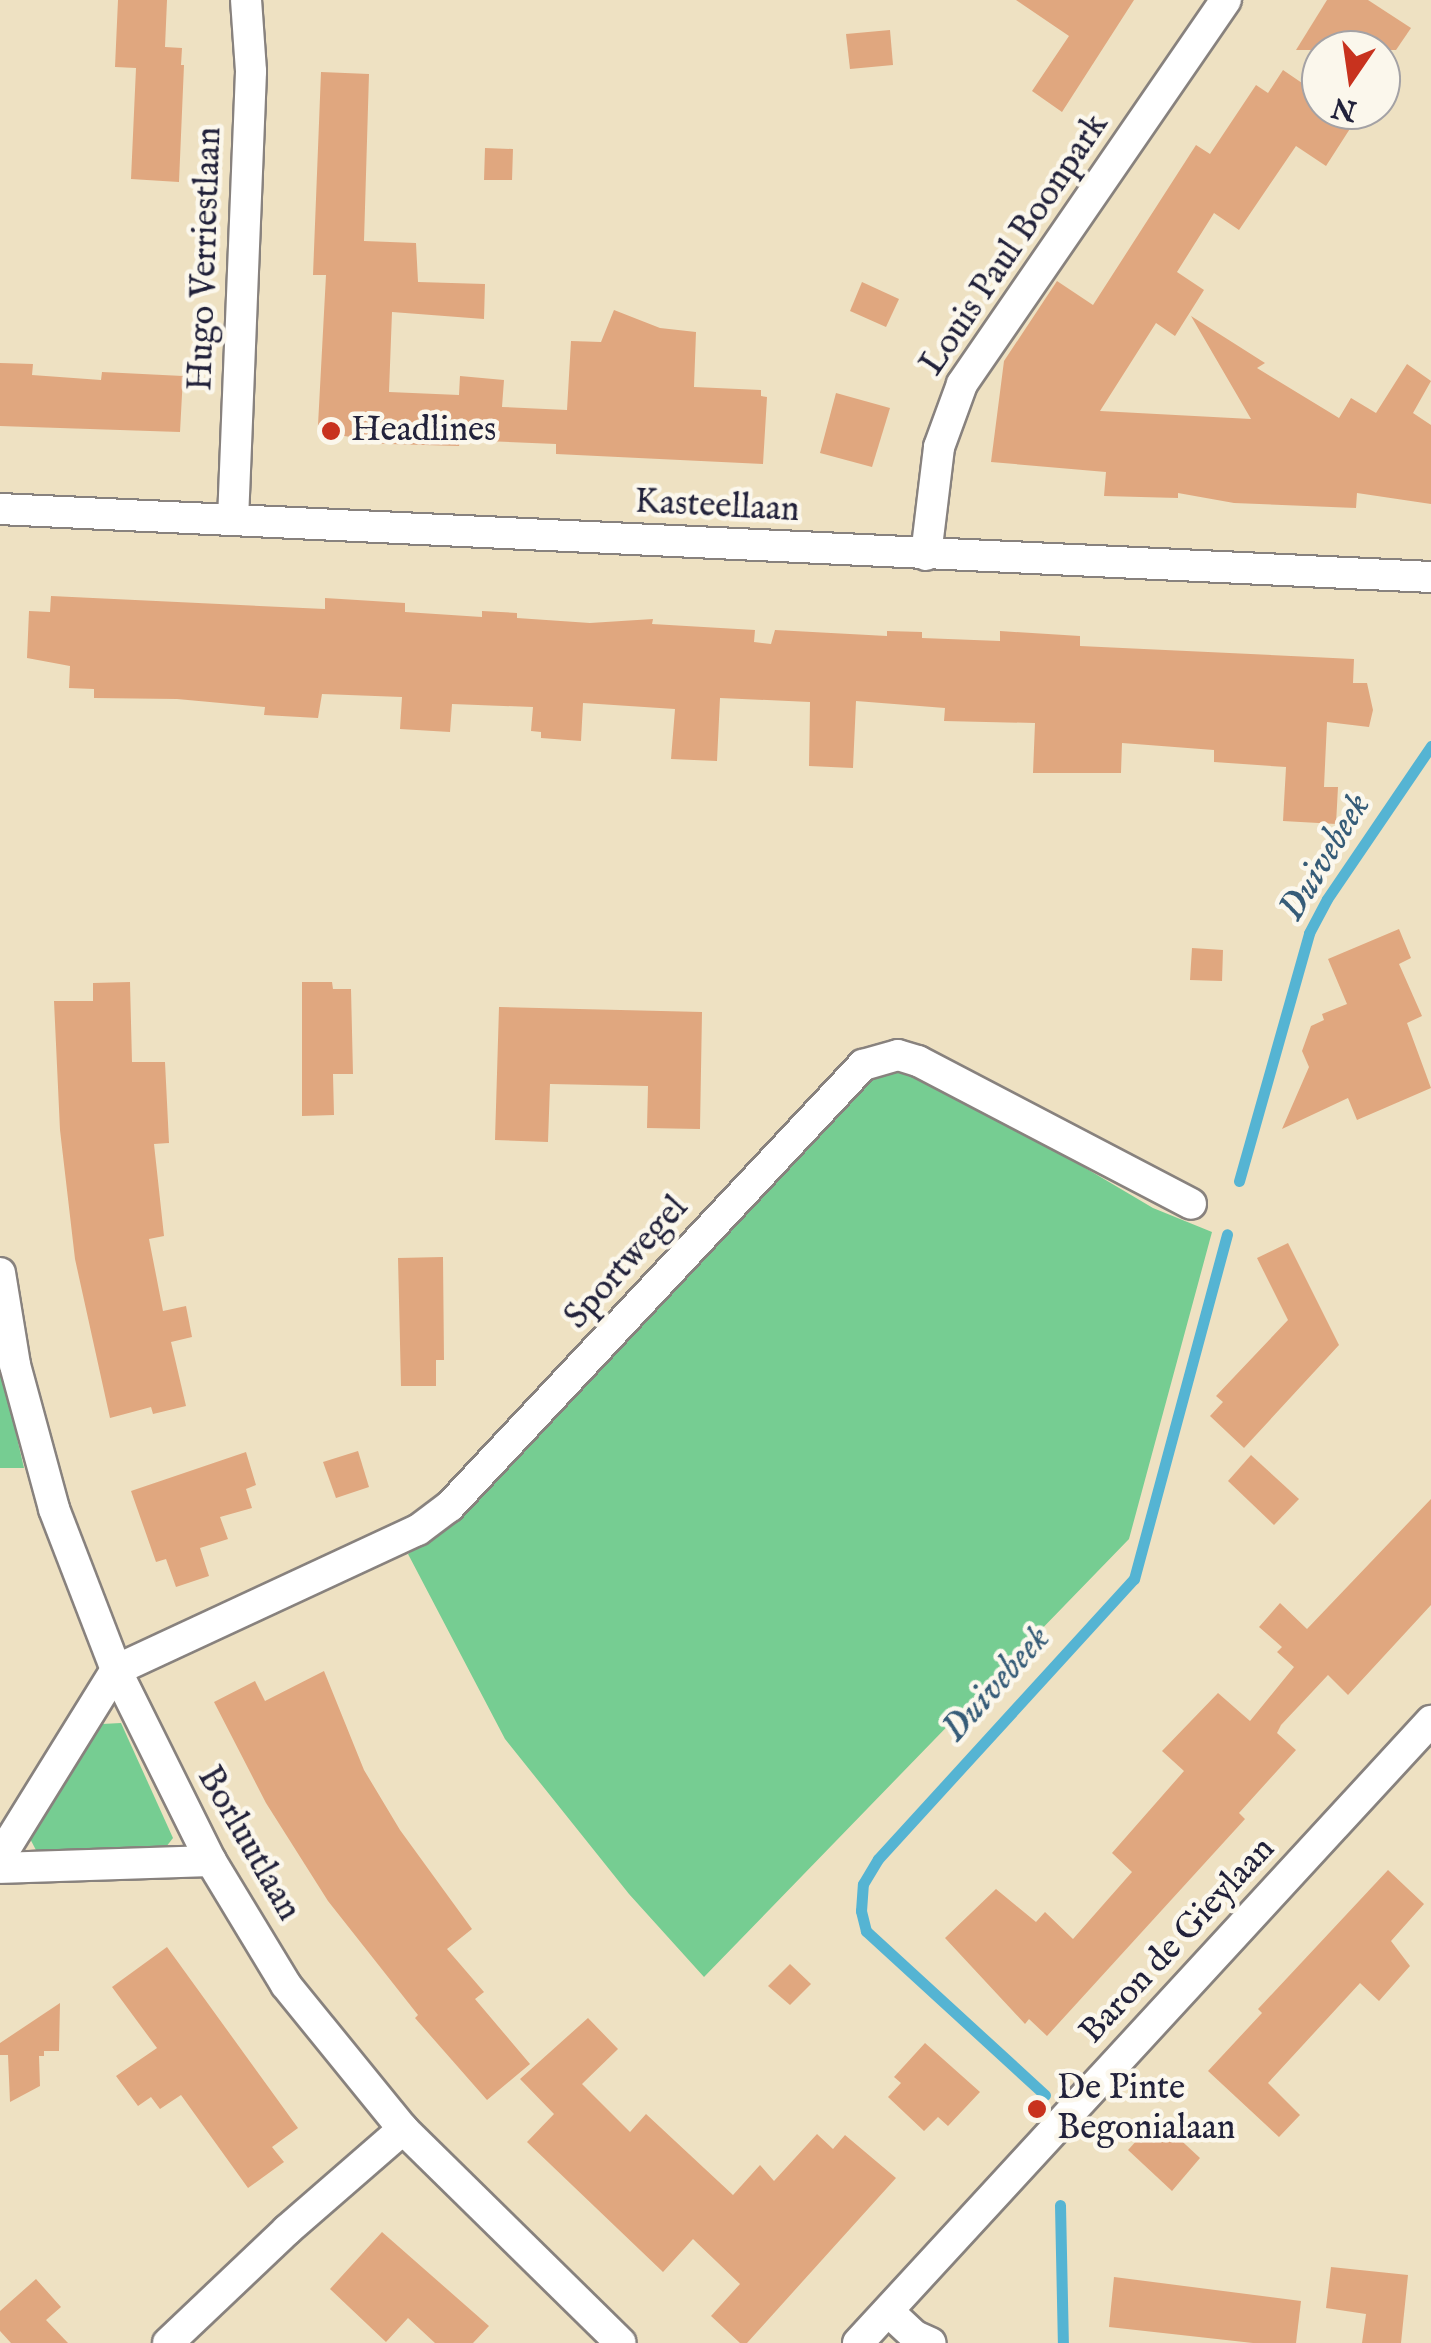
<!DOCTYPE html>
<style>
body{margin:0}
#map{position:relative;width:1431px;height:2343px;overflow:hidden;background:#eee1c2;font-family:"IM FELL English",serif}
div>[style]{position:absolute}
.green>*{inset:0;background:#76cd92}
.stream>*{height:11px;margin:-5.5px;padding:0 5.5px;transform-origin:5.5px;border-radius:5.5px;background:#55b4d3}
.building>*{inset:0;background:#e0a77f}
.roads{filter:drop-shadow(2px 0 #88827e) drop-shadow(-2px 0 #88827e) drop-shadow(0 2px #88827e) drop-shadow(0 -2px #88827e)}
.street>*{height:30px;margin:-15px;padding:0 15px;transform-origin:15px;border-radius:15px;background:#fff}
.dots>*{width:28px;height:28px;translate:-50% -50%;box-sizing:border-box;border:5px solid #fbf7ec;border-radius:50%}
span{translate:-50% -50%;white-space:nowrap;text-align:center;line-height:1.15;-webkit-text-stroke:9px #fbf7ec;paint-order:stroke}
.street-label{font-size:35px;color:#22223b}
.poi-label{font-size:35px;color:#22223b}
.left{translate:0 -50%;text-align:left}
.water-label{font-size:38px;color:#365c78;font-style:italic}
.north{position:absolute;left:1301px;top:30px;width:100px;height:100px;box-sizing:border-box;background:#fbf7ec;border:2px solid #a4a2a5;border-radius:50%;rotate:193deg;font-size:28px;font-weight:700;line-height:40px;text-align:center;color:#22223b}
.north::after{content:'';display:block;margin:auto;width:35px;height:45px;background:#c8321e;clip-path:polygon(50% 0,100% 100%,50% 72%,0 100%)}
</style>
<div id="map">
<div class="green">
<div style="clip-path:polygon(885px 1068px,908px 1069px,935px 1079px,1153px 1208px,1212px 1232px,1129px 1539px,704px 1977px,629px 1894px,505px 1739px,408px 1554px,433px 1536px,866px 1079px)"></div>
<div style="clip-path:polygon(0 1366px,1px 1369px,24px 1468px,0 1468px)"></div>
<div style="clip-path:polygon(121px 1723px,173px 1838px,166px 1847px,37px 1852px,27px 1833px,93px 1733px,102px 1724px)"></div>
</div>
<div class="stream">
<div style="left:1239px;top:1181px;width:258px;rotate:-74.2deg"></div>
<div style="left:1309px;top:933px;width:38px;rotate:-62deg"></div>
<div style="left:1327px;top:899px;width:185px;rotate:-55.8deg"></div>
<div style="left:1045px;top:2095px;width:243px;rotate:-137.5deg"></div>
<div style="left:866px;top:1931px;width:21px;rotate:-104deg"></div>
<div style="left:861px;top:1911px;width:27px;rotate:-86deg"></div>
<div style="left:863px;top:1884px;width:29px;rotate:-59deg"></div>
<div style="left:878px;top:1859px;width:379px;rotate:-47.6deg"></div>
<div style="left:1134px;top:1579px;width:357px;rotate:-74.9deg"></div>
<div style="left:1060px;top:2205px;width:138px;rotate:88.8deg"></div>
</div>
<div class="building">
<div style="clip-path:polygon(118px 0,167px 0,165px 47px,182px 48px,181px 65px,184px 65px,179px 182px,131px 179px,136px 68px,115px 67px)"></div>
<div style="clip-path:polygon(1016px 0,1134px 0,1062px 112px,1032px 91px,1069px 36px)"></div>
<div style="clip-path:polygon(1327px 0,1368px 0,1411px 28px,1396px 50px,1296px 50px)"></div>
<div style="clip-path:polygon(890px 30px,893px 65px,850px 69px,846px 34px)"></div>
<div style="clip-path:polygon(1283px 70px,1321px 96px,1321px 110px,1362px 110px,1326px 166px,1296px 146px,1239px 230px,1214px 213px,1177px 272px,1204px 290px,1175px 336px,1156px 323px,1100px 411px,1251px 419px,1191px 316px,1265px 363px,1257px 368px,1339px 418px,1351px 398px,1376px 413px,1407px 364px,1431px 381px,1413px 413px,1431px 425px,1431px 504px,1357px 493px,1356px 508px,1234px 503px,1178px 493px,1178px 498px,1104px 496px,1106px 472px,991px 462px,1004px 361px,1057px 281px,1093px 305px,1196px 145px,1210px 154px,1256px 85px,1268px 93px)"></div>
<div style="clip-path:polygon(321px 72px,369px 74px,364px 241px,416px 243px,418px 282px,485px 284px,484px 319px,392px 312px,389px 392px,459px 395px,460px 376px,504px 380px,502px 407px,567px 410px,571px 341px,601px 342px,614px 310px,660px 328px,696px 332px,694px 387px,761px 390px,761px 396px,767px 397px,763px 464px,556px 454px,556px 444px,460px 440px,459px 446px,356px 443px,356px 438px,327px 433px,318px 425px,326px 275px,313px 275px)"></div>
<div style="clip-path:polygon(485px 148px,513px 149px,512px 180px,484px 180px)"></div>
<div style="clip-path:polygon(862px 282px,899px 299px,886px 327px,850px 311px)"></div>
<div style="clip-path:polygon(0 363px,33px 364px,32px 375px,101px 380px,102px 372px,183px 376px,180px 432px,0 426px)"></div>
<div style="clip-path:polygon(836px 393px,890px 408px,872px 467px,820px 453px)"></div>
<div style="clip-path:polygon(51px 596px,325px 609px,325px 598px,405px 603px,405px 612px,482px 617px,482px 611px,517px 613px,517px 618px,590px 623px,653px 619px,652px 624px,755px 630px,754px 642px,771px 644px,775px 630px,887px 636px,887px 631px,922px 632px,922px 638px,1000px 641px,1000px 631px,1080px 636px,1080px 646px,1354px 659px,1353px 683px,1367px 683px,1373px 710px,1369px 727px,1327px 722px,1324px 787px,1338px 787px,1336px 824px,1283px 821px,1286px 767px,1214px 762px,1214px 750px,1122px 743px,1121px 773px,1033px 773px,1035px 723px,944px 721px,945px 708px,856px 701px,853px 768px,809px 766px,810px 702px,720px 698px,717px 761px,671px 759px,675px 709px,583px 703px,581px 741px,541px 738px,541px 732px,531px 731px,533px 707px,452px 704px,450px 732px,400px 729px,402px 697px,322px 694px,318px 718px,264px 715px,265px 707px,177px 699px,94px 698px,94px 689px,69px 688px,70px 666px,27px 658px,29px 611px,50px 612px)"></div>
<div style="clip-path:polygon(1399px 929px,1411px 958px,1399px 964px,1422px 1016px,1407px 1023px,1431px 1088px,1357px 1120px,1348px 1098px,1282px 1129px,1309px 1067px,1302px 1051px,1311px 1026px,1324px 1020px,1322px 1014px,1347px 1004px,1328px 959px)"></div>
<div style="clip-path:polygon(1192px 948px,1223px 950px,1222px 981px,1190px 980px)"></div>
<div style="clip-path:polygon(130px 982px,132px 1062px,165px 1062px,169px 1143px,154px 1144px,164px 1236px,149px 1239px,163px 1311px,186px 1306px,192px 1337px,171px 1342px,186px 1406px,153px 1414px,151px 1407px,110px 1418px,75px 1259px,60px 1130px,54px 1001px,93px 1001px,93px 983px)"></div>
<div style="clip-path:polygon(302px 982px,332px 982px,333px 989px,351px 989px,353px 1074px,333px 1074px,334px 1115px,302px 1116px)"></div>
<div style="clip-path:polygon(499px 1007px,702px 1012px,700px 1129px,647px 1128px,648px 1086px,550px 1084px,548px 1142px,495px 1140px)"></div>
<div style="clip-path:polygon(1288px 1243px,1339px 1345px,1244px 1448px,1210px 1416px,1223px 1402px,1216px 1396px,1288px 1320px,1257px 1258px)"></div>
<div style="clip-path:polygon(443px 1257px,444px 1360px,436px 1360px,436px 1386px,401px 1386px,398px 1258px)"></div>
<div style="clip-path:polygon(358px 1451px,369px 1487px,336px 1498px,323px 1462px)"></div>
<div style="clip-path:polygon(246px 1452px,256px 1485px,246px 1489px,252px 1508px,220px 1517px,228px 1539px,200px 1548px,209px 1576px,176px 1587px,166px 1559px,156px 1562px,131px 1491px)"></div>
<div style="clip-path:polygon(1251px 1455px,1299px 1499px,1274px 1525px,1228px 1481px)"></div>
<div style="clip-path:polygon(1431px 1499px,1431px 1605px,1348px 1695px,1328px 1675px,1281px 1725px,1277px 1733px,1296px 1750px,1239px 1813px,1245px 1819px,1047px 2036px,1029px 2019px,1025px 2024px,945px 1938px,996px 1889px,1036px 1922px,1045px 1912px,1073px 1939px,1132px 1872px,1112px 1853px,1184px 1771px,1162px 1751px,1218px 1693px,1250px 1721px,1294px 1667px,1277px 1652px,1282px 1647px,1259px 1627px,1280px 1603px,1307px 1629px)"></div>
<div style="clip-path:polygon(324px 1671px,364px 1770px,400px 1830px,472px 1929px,447px 1949px,484px 1992px,475px 1999px,530px 2064px,487px 2100px,415px 2018px,418px 2015px,328px 1901px,266px 1803px,214px 1702px,255px 1681px,265px 1701px)"></div>
<div style="clip-path:polygon(1388px 1870px,1424px 1904px,1391px 1941px,1410px 1966px,1379px 2001px,1360px 1983px,1268px 2083px,1300px 2115px,1279px 2137px,1208px 2071px,1262px 2013px,1258px 2009px)"></div>
<div style="clip-path:polygon(167px 1947px,298px 2128px,272px 2147px,284px 2162px,248px 2188px,181px 2095px,160px 2109px,151px 2097px,138px 2106px,116px 2076px,157px 2048px,112px 1987px)"></div>
<div style="clip-path:polygon(790px 1964px,811px 1984px,790px 2005px,768px 1986px)"></div>
<div style="clip-path:polygon(60px 2003px,59px 2051px,44px 2051px,44px 2056px,39px 2056px,40px 2086px,10px 2102px,8px 2055px,0 2055px,0 2043px)"></div>
<div style="clip-path:polygon(588px 2018px,618px 2049px,582px 2084px,630px 2132px,646px 2114px,733px 2195px,760px 2165px,774px 2181px,817px 2134px,833px 2149px,845px 2135px,896px 2178px,747px 2343px,740px 2343px,711px 2316px,740px 2284px,693px 2239px,663px 2272px,527px 2142px,554px 2114px,520px 2079px)"></div>
<div style="clip-path:polygon(925px 2043px,980px 2092px,948px 2126px,938px 2117px,924px 2131px,888px 2097px,901px 2083px,894px 2077px)"></div>
<div style="clip-path:polygon(1157px 2118px,1200px 2158px,1172px 2191px,1128px 2150px)"></div>
<div style="clip-path:polygon(382px 2232px,489px 2326px,473px 2343px,435px 2343px,408px 2318px,386px 2342px,330px 2289px)"></div>
<div style="clip-path:polygon(1331px 2267px,1408px 2275px,1401px 2343px,1362px 2343px,1366px 2314px,1326px 2308px)"></div>
<div style="clip-path:polygon(1114px 2277px,1301px 2301px,1296px 2343px,1253px 2343px,1109px 2327px)"></div>
<div style="clip-path:polygon(36px 2279px,61px 2307px,46px 2320px,68px 2343px,11px 2343px,0 2331px,0 2311px)"></div>
</div>
<div class="roads">
<div class="street">
<div style="left:0;top:509px;width:1433px;rotate:2.72deg"></div>
<div style="left:233px;top:520px;width:449px;rotate:-87.7deg"></div>
<div style="left:251px;top:71px;width:71px;rotate:-94deg"></div>
<div style="left:926px;top:555px;width:109px;rotate:-83.1deg"></div>
<div style="left:939px;top:447px;width:67px;rotate:-69.9deg"></div>
<div style="left:962px;top:384px;width:466px;rotate:-55.5deg"></div>
<div style="left:0;top:1273px;width:93px;rotate:80.7deg"></div>
<div style="left:15px;top:1365px;width:149px;rotate:74.8deg"></div>
<div style="left:54px;top:1509px;width:173px;rotate:68.9deg"></div>
<div style="left:116px;top:1670px;width:213px;rotate:63.6deg"></div>
<div style="left:211px;top:1861px;width:145px;rotate:58.8deg"></div>
<div style="left:286px;top:1985px;width:186px;rotate:50.9deg"></div>
<div style="left:403px;top:2129px;width:305px;rotate:44.5deg"></div>
<div style="left:0;top:1857px;width:220px;rotate:-58.2deg"></div>
<div style="left:116px;top:1670px;width:333px;rotate:-24.9deg"></div>
<div style="left:418px;top:1530px;width:39px;rotate:-37deg"></div>
<div style="left:449px;top:1507px;width:606px;rotate:-46.87deg"></div>
<div style="left:863px;top:1065px;width:36px;rotate:-16deg"></div>
<div style="left:898px;top:1055px;width:21px;rotate:17deg"></div>
<div style="left:918px;top:1061px;width:308px;rotate:27.6deg"></div>
<div style="left:0;top:1868px;width:211px;rotate:-1.9deg"></div>
<div style="left:888px;top:2311px;width:37px;rotate:43deg"></div>
<div style="left:915px;top:2336px;width:17px;rotate:24deg"></div>
<div style="left:168px;top:2343px;width:164px;rotate:-43.5deg"></div>
<div style="left:287px;top:2230px;width:154px;rotate:-41deg"></div>
<div style="left:858px;top:2343px;width:846px;rotate:-47.35deg"></div>
</div>
</div>
<div class="dots">
<div style="left:331px;top:431px;background:#c8321e"></div>
<div style="left:1037px;top:2109px;background:#c8321e"></div>
</div>
<div class="street-label">
<span style="left:1015px;top:245px;rotate:-56deg">Louis Paul Boonpark</span>
<span style="left:206px;top:259px;rotate:-88deg">Hugo Verriestlaan</span>
<span style="left:717px;top:507px;rotate:3deg">Kasteellaan</span>
<span style="left:627px;top:1263px;rotate:-48deg">Sportwegel</span>
<span style="left:248px;top:1844px;rotate:60deg">Borluutlaan</span>
<span style="left:1178px;top:1941px;rotate:-47deg">Baron de Gieylaan</span>
</div>
<div class="poi-label">
<span class="left" style="left:351px;top:431px">Headlines</span>
<span class="left" style="left:1057px;top:2109px">De Pinte<br>Begonialaan</span>
</div>
<div class="water-label">
<span style="left:1326px;top:858px;rotate:-59deg">Duivebeek</span>
<span style="left:997px;top:1685px;rotate:-48deg">Duivebeek</span>
</div>
<div class="north">N</div>
</div>
